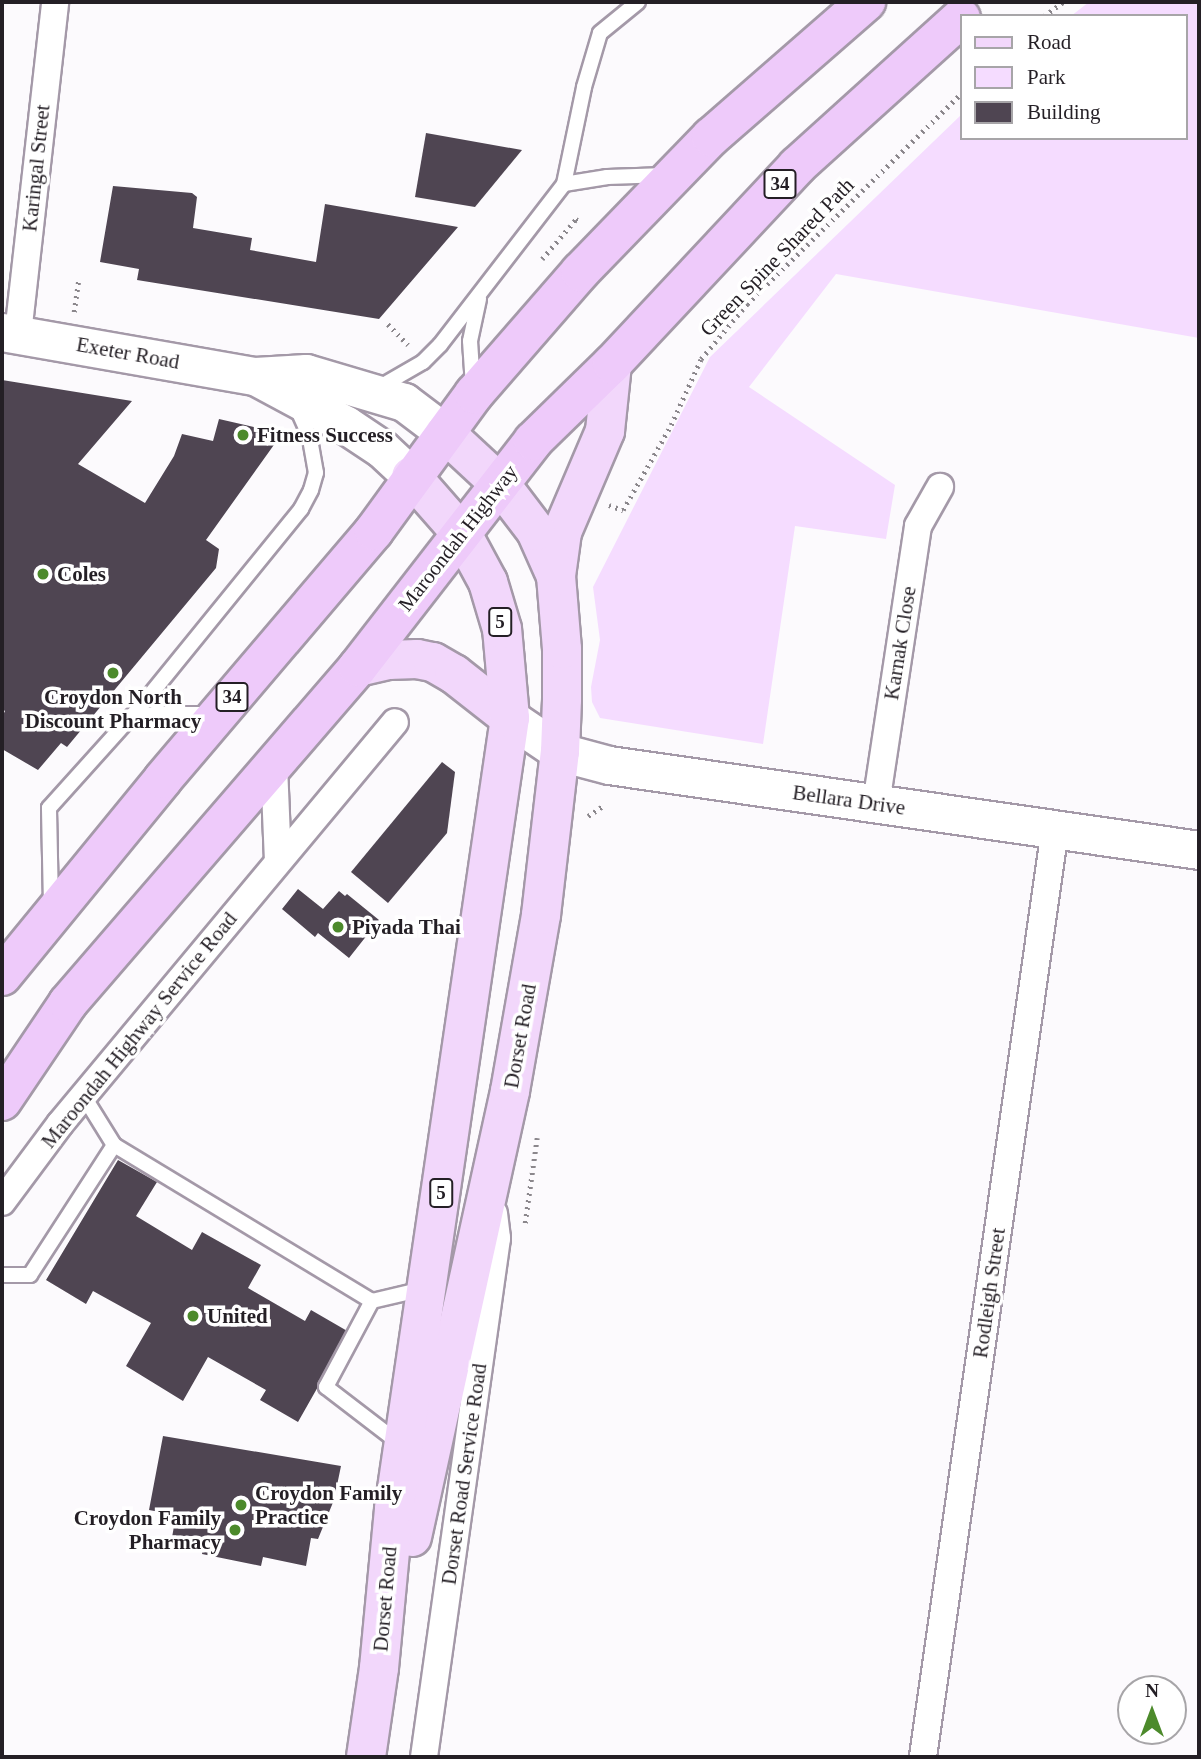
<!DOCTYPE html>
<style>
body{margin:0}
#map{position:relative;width:1201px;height:1759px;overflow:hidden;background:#fcfafd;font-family:Georgia,serif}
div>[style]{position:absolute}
.green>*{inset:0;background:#f5dcff}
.building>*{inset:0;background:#4f4552}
.path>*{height:4.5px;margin-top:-2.25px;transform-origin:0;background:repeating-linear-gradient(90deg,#8b878c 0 2px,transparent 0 7px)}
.roads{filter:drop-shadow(2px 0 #a499a8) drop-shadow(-2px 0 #a499a8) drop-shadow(0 2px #a499a8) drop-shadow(0 -2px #a499a8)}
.service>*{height:14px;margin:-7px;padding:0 7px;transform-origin:7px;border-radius:7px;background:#fff}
.minor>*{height:26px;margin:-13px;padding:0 13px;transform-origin:13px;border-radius:13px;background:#fff}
.secondary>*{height:37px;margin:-18.5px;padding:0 18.5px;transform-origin:18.5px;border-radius:18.5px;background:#fff}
.primary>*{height:38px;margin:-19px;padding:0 19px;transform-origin:19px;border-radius:19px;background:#f2d7fb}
.trunk>*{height:38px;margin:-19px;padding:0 19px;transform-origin:19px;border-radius:19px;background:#eecafa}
.dots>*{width:19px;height:19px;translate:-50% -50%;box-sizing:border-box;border:4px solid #fff;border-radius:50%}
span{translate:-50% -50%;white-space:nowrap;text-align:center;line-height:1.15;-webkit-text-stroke:7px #fff;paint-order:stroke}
.shield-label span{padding:2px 5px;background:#fff;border:2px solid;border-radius:5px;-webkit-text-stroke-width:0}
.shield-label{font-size:19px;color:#241f25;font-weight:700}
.street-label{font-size:21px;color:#241f25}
.poi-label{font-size:21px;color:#241f25;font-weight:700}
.left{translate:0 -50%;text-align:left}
.right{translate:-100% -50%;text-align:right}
.frame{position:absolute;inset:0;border:4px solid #241f25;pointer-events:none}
.legend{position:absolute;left:960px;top:14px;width:228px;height:126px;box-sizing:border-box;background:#fff;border:2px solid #a7a5a8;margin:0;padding:9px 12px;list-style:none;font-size:21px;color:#241f25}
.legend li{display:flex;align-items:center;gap:14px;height:35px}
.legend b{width:35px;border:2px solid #a7a5a8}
.north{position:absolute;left:1117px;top:1675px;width:70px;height:70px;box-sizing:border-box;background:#fff;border:2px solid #a7a5a8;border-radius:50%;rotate:0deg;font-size:19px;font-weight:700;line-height:28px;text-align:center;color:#241f25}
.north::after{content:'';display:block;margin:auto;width:24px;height:32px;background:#4c8a2b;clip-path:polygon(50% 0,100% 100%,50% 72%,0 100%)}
</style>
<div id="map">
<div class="green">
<div style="clip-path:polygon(1089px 2px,1199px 2px,1199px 338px,836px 274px,749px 387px,895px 485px,886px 539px,795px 526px,763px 744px,600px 718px,592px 702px,591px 687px,600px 640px,593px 587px,710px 357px,961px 115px,961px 138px,1185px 138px,1185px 16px,1071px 16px)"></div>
</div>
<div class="building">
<div style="clip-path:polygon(426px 133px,522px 150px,475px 207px,415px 197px)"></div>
<div style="clip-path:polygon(113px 186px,192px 193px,197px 197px,193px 228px,252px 238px,250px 250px,316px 262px,325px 204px,458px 227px,379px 319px,137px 280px,139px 269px,100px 262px)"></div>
<div style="clip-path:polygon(2px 380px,132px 401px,78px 464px,145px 503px,174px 456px,182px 434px,213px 441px,219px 419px,267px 430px,276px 442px,206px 540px,219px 549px,216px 568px,67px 747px,61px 743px,38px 770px,2px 749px,2px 717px,5px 711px,2px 709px)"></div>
<div style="clip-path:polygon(442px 762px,455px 772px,447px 833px,388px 903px,351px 872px)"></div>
<div style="clip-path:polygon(298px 889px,323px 909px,339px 891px,345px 896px,347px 894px,379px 920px,349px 958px,318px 933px,315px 937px,282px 909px)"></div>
<div style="clip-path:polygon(118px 1160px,157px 1182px,136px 1216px,192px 1250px,202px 1232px,261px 1265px,248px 1288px,305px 1321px,311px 1310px,349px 1332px,298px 1422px,260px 1400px,266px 1390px,208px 1357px,183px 1401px,126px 1366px,151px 1323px,93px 1291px,86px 1304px,46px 1280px)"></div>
<div style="clip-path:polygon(163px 1436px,341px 1466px,334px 1500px,318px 1539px,311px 1538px,306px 1566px,263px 1557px,261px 1566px,202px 1554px,203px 1547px,171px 1543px,176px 1515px,149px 1510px)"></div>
</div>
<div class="path">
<div style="left:1044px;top:16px;width:24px;rotate:-36deg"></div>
<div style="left:542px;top:259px;width:52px;rotate:-49.6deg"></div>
<div style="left:576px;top:219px;width:5px;rotate:37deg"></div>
<div style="left:74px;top:312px;width:34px;rotate:-82deg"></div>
<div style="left:388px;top:324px;width:29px;rotate:46deg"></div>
<div style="left:609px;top:505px;width:15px;rotate:20deg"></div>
<div style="left:623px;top:510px;width:98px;rotate:-60.5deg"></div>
<div style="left:671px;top:425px;width:72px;rotate:-65.6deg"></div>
<div style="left:701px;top:359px;width:72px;rotate:-50.1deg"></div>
<div style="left:747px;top:304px;width:300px;rotate:-44.5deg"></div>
<div style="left:588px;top:816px;width:18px;rotate:-34deg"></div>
<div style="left:525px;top:1223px;width:86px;rotate:-82deg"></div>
</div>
<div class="roads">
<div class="service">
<div style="left:564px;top:184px;width:99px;rotate:-78.3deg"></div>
<div style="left:584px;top:87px;width:56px;rotate:-73.5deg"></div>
<div style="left:600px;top:33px;width:49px;rotate:-39.2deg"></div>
<div style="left:473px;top:386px;width:45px;rotate:-93.8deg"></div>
<div style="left:470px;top:341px;width:43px;rotate:-77.9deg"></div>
<div style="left:378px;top:388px;width:52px;rotate:-30deg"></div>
<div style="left:423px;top:362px;width:24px;rotate:-45deg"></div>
<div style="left:440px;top:345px;width:203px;rotate:-52.4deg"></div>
<div style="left:564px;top:184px;width:44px;rotate:-9.2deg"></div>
<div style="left:607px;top:177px;width:59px;rotate:-1.9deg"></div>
<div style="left:130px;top:719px;width:25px;rotate:-12deg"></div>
<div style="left:154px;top:714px;width:58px"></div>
<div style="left:51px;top:905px;width:97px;rotate:-91.2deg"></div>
<div style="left:49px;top:808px;width:137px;rotate:-48deg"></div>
<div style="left:141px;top:706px;width:254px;rotate:-50.9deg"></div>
<div style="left:301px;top:509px;width:21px;rotate:-62deg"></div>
<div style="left:311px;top:490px;width:18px;rotate:-74deg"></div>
<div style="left:316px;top:473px;width:39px;rotate:-100deg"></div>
<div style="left:309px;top:435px;width:30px;rotate:-114deg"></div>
<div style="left:114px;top:1145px;width:301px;rotate:31.2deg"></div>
<div style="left:2px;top:1275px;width:28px"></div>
<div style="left:30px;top:1275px;width:155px;rotate:-57.1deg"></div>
<div style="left:114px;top:1145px;width:59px;rotate:-121.8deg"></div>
<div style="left:399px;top:1443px;width:92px;rotate:-142.5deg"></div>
<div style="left:326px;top:1387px;width:98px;rotate:-61.9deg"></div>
<div style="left:372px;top:1301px;width:52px;rotate:-13.2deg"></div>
</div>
<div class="minor">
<div style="left:18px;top:334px;width:334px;rotate:-83.6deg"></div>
<div style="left:274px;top:766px;width:94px;rotate:87.6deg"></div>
<div style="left:876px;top:804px;width:281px;rotate:-81.4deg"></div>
<div style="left:918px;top:526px;width:45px;rotate:-60.6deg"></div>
<div style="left:2px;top:1202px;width:97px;rotate:-53.4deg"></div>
<div style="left:60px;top:1124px;width:523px;rotate:-50.19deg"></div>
<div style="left:424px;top:1757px;width:524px;rotate:-81.99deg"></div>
<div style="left:497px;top:1238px;width:25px;rotate:-97deg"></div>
<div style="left:923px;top:1757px;width:936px;rotate:-81.9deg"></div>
</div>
<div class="secondary">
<div style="left:2px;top:332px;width:257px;rotate:9.9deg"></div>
<div style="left:255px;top:376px;width:51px;rotate:-3.4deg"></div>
<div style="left:306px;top:373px;width:102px;rotate:16.5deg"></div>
<div style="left:404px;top:402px;width:51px;rotate:37.1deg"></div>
<div style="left:255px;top:376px;width:103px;rotate:28.3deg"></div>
<div style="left:346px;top:425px;width:43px;rotate:33.7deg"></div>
<div style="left:382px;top:449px;width:40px;rotate:43deg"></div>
<div style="left:510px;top:718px;width:60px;rotate:34.2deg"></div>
<div style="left:560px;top:752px;width:51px;rotate:14.9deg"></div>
<div style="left:609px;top:765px;width:596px;rotate:8.2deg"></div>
</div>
<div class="primary">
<div style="left:556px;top:576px;width:44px;rotate:-82.2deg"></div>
<div style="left:562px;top:532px;width:110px;rotate:-66.9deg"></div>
<div style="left:605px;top:431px;width:67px;rotate:-84deg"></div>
<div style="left:358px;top:667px;width:31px;rotate:-13deg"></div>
<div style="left:388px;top:660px;width:29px;rotate:-2deg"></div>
<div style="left:417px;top:659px;width:16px;rotate:11deg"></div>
<div style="left:433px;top:662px;width:24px;rotate:30deg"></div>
<div style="left:454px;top:674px;width:71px;rotate:38.2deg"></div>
<div style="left:412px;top:1537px;width:457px;rotate:-77.6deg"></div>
<div style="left:510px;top:1091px;width:179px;rotate:-80deg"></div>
<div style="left:541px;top:915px;width:164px;rotate:-83.4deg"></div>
<div style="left:560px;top:752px;width:53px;rotate:-87.8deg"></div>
<div style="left:562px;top:699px;width:50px;rotate:-90deg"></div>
<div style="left:562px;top:649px;width:73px;rotate:-94.7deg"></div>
<div style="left:556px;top:576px;width:49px;rotate:-114deg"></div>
<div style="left:536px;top:531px;width:58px;rotate:-127.3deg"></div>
<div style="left:501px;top:485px;width:76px;rotate:-137.1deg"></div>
<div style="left:366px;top:1757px;width:90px;rotate:-81.7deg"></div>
<div style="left:379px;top:1668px;width:160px;rotate:-84.6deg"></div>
<div style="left:394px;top:1509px;width:799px;rotate:-81.66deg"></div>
<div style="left:510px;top:718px;width:89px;rotate:-95.1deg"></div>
<div style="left:502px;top:629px;width:49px;rotate:-106.6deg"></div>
<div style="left:488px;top:582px;width:55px;rotate:-118.4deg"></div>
<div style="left:462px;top:534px;width:77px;rotate:-131.3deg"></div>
</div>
<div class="trunk">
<div style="left:2px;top:976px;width:254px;rotate:-50.7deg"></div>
<div style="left:163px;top:779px;width:326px;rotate:-49.6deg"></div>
<div style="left:374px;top:531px;width:170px;rotate:-53.9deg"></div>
<div style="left:474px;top:394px;width:162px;rotate:-49deg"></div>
<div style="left:580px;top:272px;width:188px;rotate:-45.9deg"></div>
<div style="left:711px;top:137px;width:206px;rotate:-41.1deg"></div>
<div style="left:2px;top:1101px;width:118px;rotate:-56deg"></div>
<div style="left:68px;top:1003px;width:444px;rotate:-49.2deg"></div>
<div style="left:358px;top:667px;width:286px;rotate:-52.2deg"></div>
<div style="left:533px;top:441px;width:110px;rotate:-44.3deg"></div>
<div style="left:612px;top:364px;width:271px;rotate:-46.9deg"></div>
<div style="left:797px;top:166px;width:221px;rotate:-42.1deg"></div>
</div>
</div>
<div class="dots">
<div style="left:243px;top:435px;background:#4c8a2b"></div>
<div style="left:43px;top:574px;background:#4c8a2b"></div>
<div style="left:113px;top:673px;background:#4c8a2b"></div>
<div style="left:338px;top:927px;background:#4c8a2b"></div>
<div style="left:193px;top:1316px;background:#4c8a2b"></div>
<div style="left:241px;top:1505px;background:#4c8a2b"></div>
<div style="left:235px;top:1530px;background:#4c8a2b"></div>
</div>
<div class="shield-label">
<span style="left:780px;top:184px">34</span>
<span style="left:500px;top:622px">5</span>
<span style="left:232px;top:697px">34</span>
<span style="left:441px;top:1193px">5</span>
</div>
<div class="street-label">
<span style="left:36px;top:168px;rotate:-84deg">Karingal Street</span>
<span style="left:777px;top:257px;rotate:-46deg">Green Spine Shared Path</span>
<span style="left:128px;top:353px;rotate:10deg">Exeter Road</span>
<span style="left:458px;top:538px;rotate:-52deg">Maroondah Highway</span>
<span style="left:900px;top:643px;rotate:-81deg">Karnak Close</span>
<span style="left:849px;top:800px;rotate:8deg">Bellara Drive</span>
<span style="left:139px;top:1030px;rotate:-51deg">Maroondah Highway Service Road</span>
<span style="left:520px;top:1036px;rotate:-80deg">Dorset Road</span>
<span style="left:989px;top:1293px;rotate:-82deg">Rodleigh Street</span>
<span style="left:464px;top:1474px;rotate:-82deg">Dorset Road Service Road</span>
<span style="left:385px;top:1599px;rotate:-85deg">Dorset Road</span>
</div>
<div class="poi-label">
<span class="left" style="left:257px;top:435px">Fitness Success</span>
<span class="left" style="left:57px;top:574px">Coles</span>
<span style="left:113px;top:709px">Croydon North<br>Discount Pharmacy</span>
<span class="left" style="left:352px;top:927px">Piyada Thai</span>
<span class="left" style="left:207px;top:1316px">United</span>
<span class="left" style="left:255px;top:1505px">Croydon Family<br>Practice</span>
<span class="right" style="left:221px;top:1530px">Croydon Family<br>Pharmacy</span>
</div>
<div class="frame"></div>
<ul class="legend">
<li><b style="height:9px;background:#f2d7fb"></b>Road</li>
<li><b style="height:19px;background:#f5dcff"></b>Park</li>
<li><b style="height:19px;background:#4f4552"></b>Building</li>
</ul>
<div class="north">N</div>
</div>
